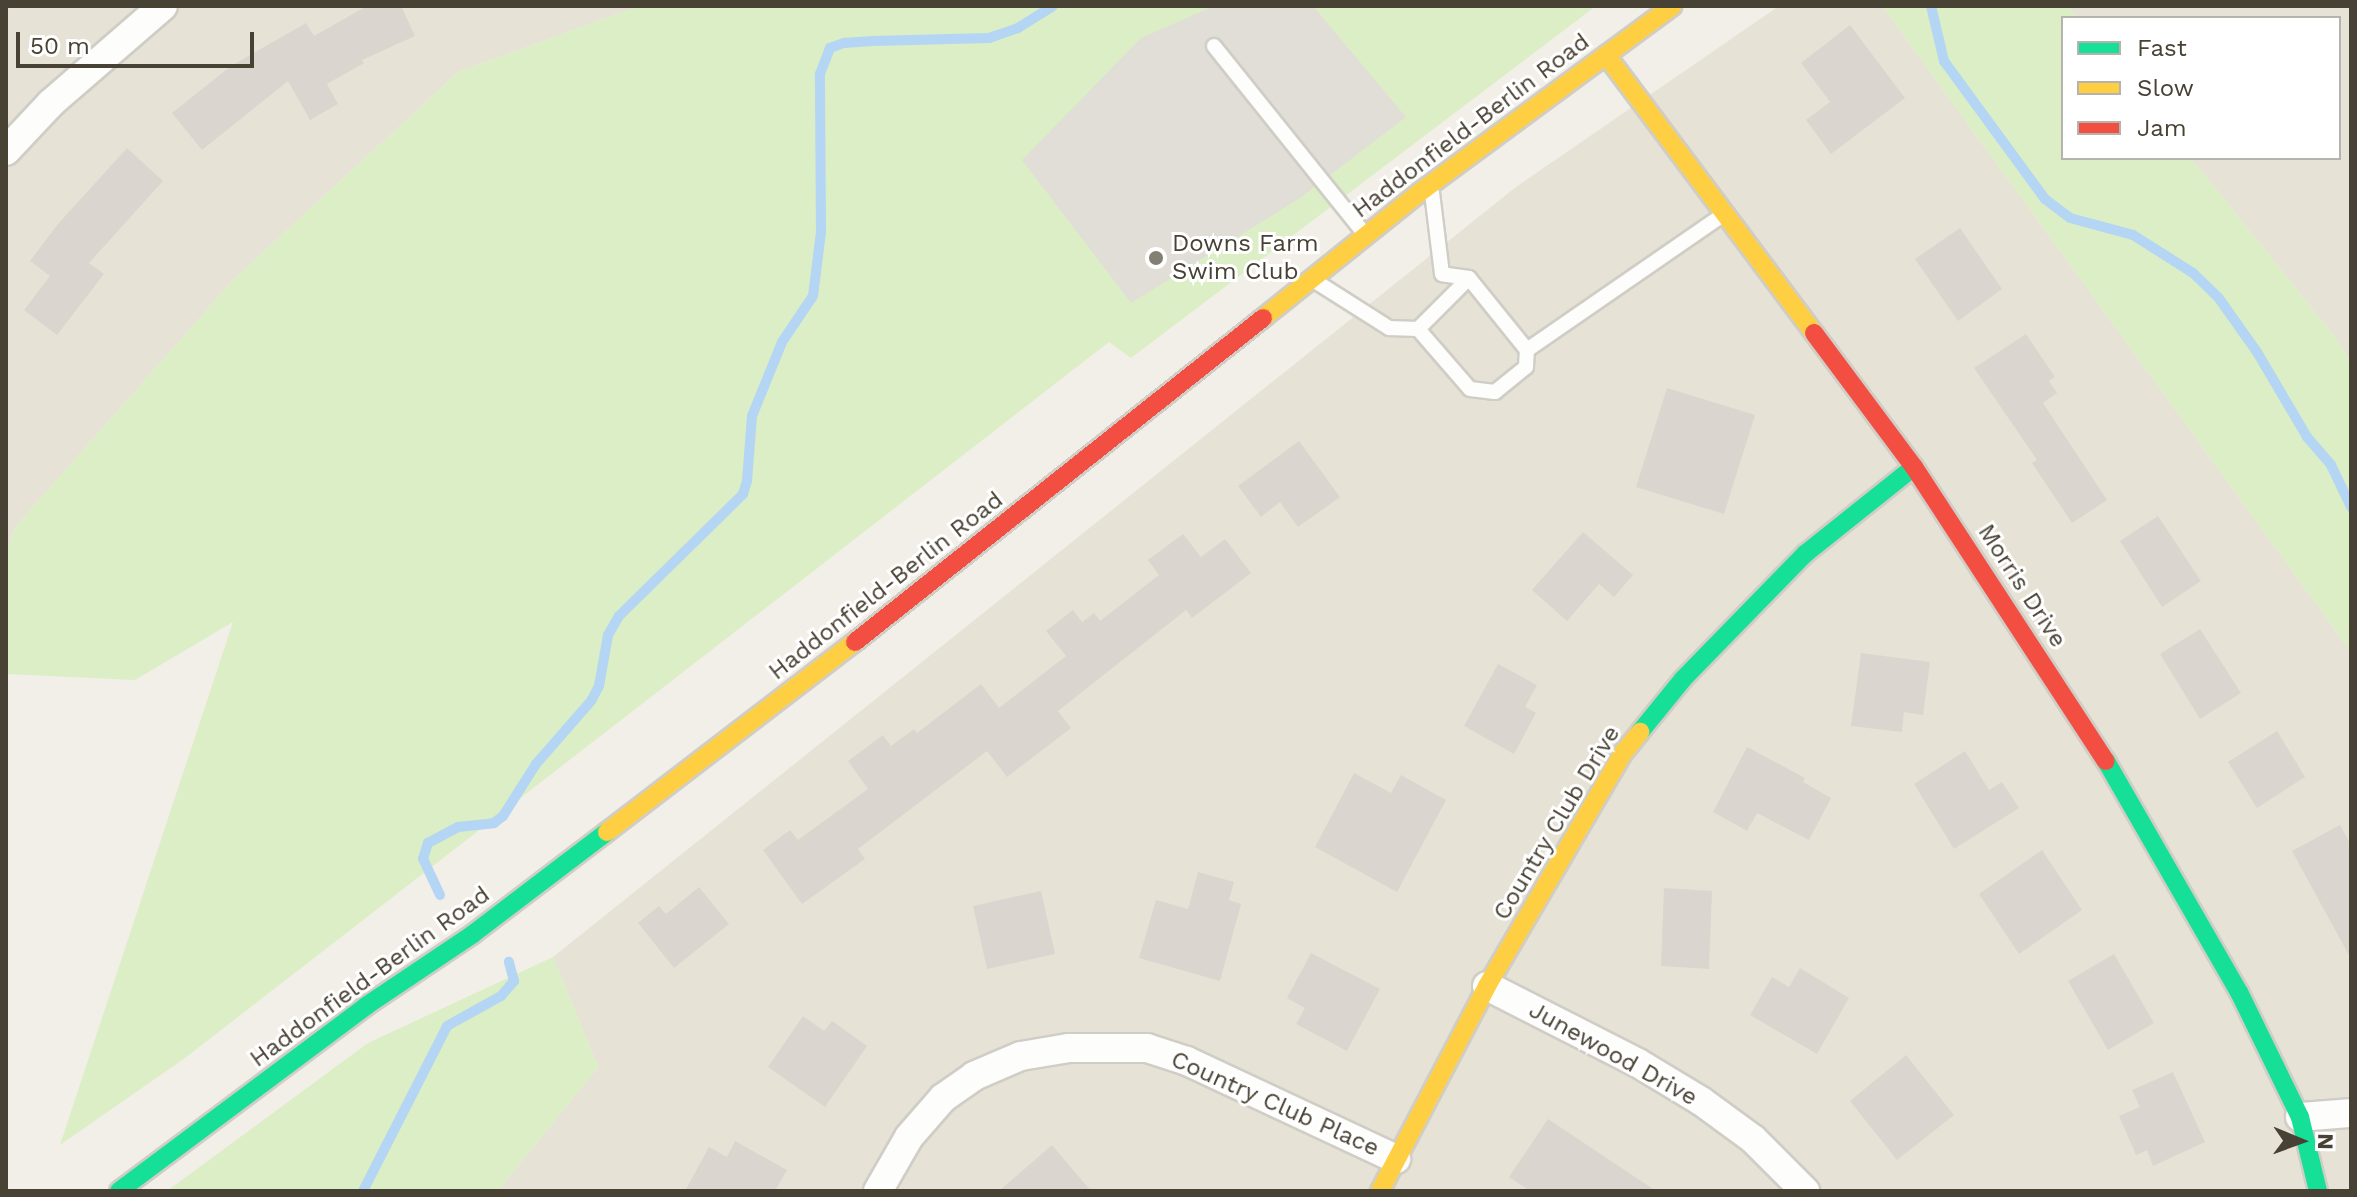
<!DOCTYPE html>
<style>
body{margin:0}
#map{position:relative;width:2357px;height:1197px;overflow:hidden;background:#f2efe8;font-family:"Work Sans",sans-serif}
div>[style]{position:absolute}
.residential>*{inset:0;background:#e6e2d5}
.green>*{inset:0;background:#dbeec5}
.parking>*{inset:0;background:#e1ded8}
.stream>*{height:10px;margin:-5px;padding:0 5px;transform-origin:5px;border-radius:5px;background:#b4d5f4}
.building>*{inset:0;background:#dad6cf}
.roads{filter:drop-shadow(2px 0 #d0cdc6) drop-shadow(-2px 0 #d0cdc6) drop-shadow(0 2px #d0cdc6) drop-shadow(0 -2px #d0cdc6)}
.lane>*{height:14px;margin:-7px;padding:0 7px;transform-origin:7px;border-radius:7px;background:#fdfdfc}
.street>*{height:28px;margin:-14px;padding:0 14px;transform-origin:14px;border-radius:14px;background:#fdfdfc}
.fast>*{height:18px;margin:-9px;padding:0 9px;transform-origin:9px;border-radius:9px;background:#16e098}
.slow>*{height:18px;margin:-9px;padding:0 9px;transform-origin:9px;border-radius:9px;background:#ffcf43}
.jam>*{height:18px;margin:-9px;padding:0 9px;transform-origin:9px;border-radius:9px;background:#f24e42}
.dots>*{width:22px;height:22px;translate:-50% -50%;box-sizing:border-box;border:4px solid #fff;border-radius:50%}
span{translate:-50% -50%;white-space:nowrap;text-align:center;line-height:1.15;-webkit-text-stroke:6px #fff;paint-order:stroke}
.street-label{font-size:24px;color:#484234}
.poi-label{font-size:24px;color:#484234}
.left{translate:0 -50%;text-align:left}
.frame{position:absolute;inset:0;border:8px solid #484234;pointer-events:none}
.legend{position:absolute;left:2061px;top:16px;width:280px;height:144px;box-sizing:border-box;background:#fff;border:2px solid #b6b3ae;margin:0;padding:10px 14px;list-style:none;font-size:24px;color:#484234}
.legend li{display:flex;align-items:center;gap:16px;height:40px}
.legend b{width:40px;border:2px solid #b6b3ae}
.north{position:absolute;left:2261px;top:1101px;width:80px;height:80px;-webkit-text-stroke:6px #fff;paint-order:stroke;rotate:91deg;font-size:22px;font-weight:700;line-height:32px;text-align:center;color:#484234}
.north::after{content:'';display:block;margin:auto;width:28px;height:36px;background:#484234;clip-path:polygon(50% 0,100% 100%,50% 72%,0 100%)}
.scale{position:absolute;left:16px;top:32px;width:238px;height:36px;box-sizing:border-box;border:4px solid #484234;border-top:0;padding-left:10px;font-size:24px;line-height:28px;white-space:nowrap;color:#484234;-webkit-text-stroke:6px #fff;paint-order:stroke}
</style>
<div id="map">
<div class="residential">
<div style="clip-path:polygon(6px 6px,639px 6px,458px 72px,234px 279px,15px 527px,6px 556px)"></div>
<div style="clip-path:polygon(1779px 6px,1882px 6px,2351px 652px,2351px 1191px,498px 1191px,598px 1067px,553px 957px,1516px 187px)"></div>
<div style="clip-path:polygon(2068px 6px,2351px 6px,2351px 362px,2336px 338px,2191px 158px,2339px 158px,2339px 18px,2078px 18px)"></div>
</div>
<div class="green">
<div style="clip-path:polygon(639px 6px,1596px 6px,1131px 358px,1109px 342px,185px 1058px,60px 1145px,233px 622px,135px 680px,6px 674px,6px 556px,15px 527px,234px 279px,458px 72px)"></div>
<div style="clip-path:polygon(1882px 6px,2068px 6px,2078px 18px,2063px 18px,2063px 158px,2191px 158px,2336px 338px,2351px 362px,2351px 652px)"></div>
<div style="clip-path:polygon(553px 957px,598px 1067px,498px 1191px,167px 1191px,368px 1043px)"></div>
</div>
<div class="parking">
<div style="clip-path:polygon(1214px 6px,1313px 6px,1406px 117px,1300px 198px,1131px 303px,1022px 160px,1141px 38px)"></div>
</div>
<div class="stream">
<div style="left:1931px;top:6px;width:57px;rotate:76.7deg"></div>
<div style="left:1944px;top:61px;width:171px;rotate:53.8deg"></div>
<div style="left:2045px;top:199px;width:31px;rotate:37deg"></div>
<div style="left:2070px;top:218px;width:65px;rotate:15.1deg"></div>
<div style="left:2133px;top:235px;width:71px;rotate:32.3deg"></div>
<div style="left:2193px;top:273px;width:35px;rotate:44deg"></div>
<div style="left:2218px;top:297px;width:67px;rotate:54.7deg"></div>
<div style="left:2257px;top:352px;width:99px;rotate:59.5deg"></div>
<div style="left:2307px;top:437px;width:37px;rotate:49deg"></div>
<div style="left:2331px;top:465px;width:47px;rotate:64.5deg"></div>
<div style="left:440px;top:895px;width:40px;rotate:-115deg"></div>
<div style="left:423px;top:859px;width:17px;rotate:-73deg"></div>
<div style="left:428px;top:843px;width:34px;rotate:-28deg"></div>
<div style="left:458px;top:827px;width:36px;rotate:-6deg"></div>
<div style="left:494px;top:823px;width:11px;rotate:-38deg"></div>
<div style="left:503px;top:816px;width:62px;rotate:-57.6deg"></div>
<div style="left:536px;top:764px;width:84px;rotate:-48.9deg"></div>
<div style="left:591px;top:701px;width:17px;rotate:-62deg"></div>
<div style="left:599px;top:686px;width:52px;rotate:-80deg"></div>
<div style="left:608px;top:635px;width:22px;rotate:-60deg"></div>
<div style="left:619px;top:616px;width:174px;rotate:-44.5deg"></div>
<div style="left:743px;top:494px;width:14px;rotate:-73deg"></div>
<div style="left:747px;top:481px;width:65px;rotate:-85.6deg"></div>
<div style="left:752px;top:416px;width:80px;rotate:-67.9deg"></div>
<div style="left:782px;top:342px;width:55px;rotate:-56deg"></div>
<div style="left:813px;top:296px;width:64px;rotate:-82.9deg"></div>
<div style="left:821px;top:232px;width:158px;rotate:-90.4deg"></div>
<div style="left:820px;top:74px;width:28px;rotate:-69deg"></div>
<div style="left:830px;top:48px;width:15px;rotate:-20deg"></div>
<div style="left:844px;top:43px;width:29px;rotate:-4deg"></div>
<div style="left:873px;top:41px;width:116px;rotate:-1.5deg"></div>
<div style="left:989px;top:38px;width:31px;rotate:-19deg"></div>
<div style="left:1018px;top:28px;width:41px;rotate:-32.2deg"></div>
<div style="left:363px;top:1191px;width:185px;rotate:-63deg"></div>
<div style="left:447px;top:1026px;width:62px;rotate:-29.1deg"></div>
<div style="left:501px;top:996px;width:20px;rotate:-49deg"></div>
<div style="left:514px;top:981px;width:20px;rotate:-105deg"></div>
</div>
<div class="building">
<div style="clip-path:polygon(367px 6px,401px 6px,415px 36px,362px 60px,364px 63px,327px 84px,338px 104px,310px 120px,288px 81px,202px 150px,172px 113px,231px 66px,306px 23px,314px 36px)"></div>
<div style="clip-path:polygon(1850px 25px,1905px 98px,1831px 154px,1806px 120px,1830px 102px,1801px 63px)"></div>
<div style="clip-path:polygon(127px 148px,163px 181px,89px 263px,104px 274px,57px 335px,24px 310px,50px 276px,30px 261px,58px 224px)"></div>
<div style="clip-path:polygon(1960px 228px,2002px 289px,1958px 321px,1915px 259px)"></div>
<div style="clip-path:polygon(2026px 334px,2055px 377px,2049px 381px,2057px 393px,2043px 403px,2107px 500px,2072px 523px,2032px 463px,2037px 460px,1974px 368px)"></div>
<div style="clip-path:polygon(1667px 388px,1755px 415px,1724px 514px,1636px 487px)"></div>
<div style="clip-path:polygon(1299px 441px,1340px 497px,1298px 527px,1280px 502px,1261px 517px,1238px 486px)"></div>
<div style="clip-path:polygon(2158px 516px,2201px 581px,2162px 607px,2120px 541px)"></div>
<div style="clip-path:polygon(1583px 532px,1633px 575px,1614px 597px,1599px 584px,1567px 621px,1532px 590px)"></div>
<div style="clip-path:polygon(1183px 534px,1201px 557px,1225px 539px,1251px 573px,1192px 618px,1186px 610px,1058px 711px,1071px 728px,1007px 777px,987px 751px,858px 849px,865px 859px,802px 904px,763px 850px,790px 830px,798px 840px,868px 789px,848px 761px,883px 735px,891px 746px,914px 729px,917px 733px,981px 684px,999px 708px,1066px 656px,1046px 631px,1073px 610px,1082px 622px,1094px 613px,1100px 621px,1159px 575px,1148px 560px)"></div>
<div style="clip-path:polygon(2200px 629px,2241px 693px,2200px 719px,2160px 654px)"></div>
<div style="clip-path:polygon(1861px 653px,1930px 662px,1923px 715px,1904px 712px,1902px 732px,1851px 726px)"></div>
<div style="clip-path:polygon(1498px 664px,1537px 685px,1525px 707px,1536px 713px,1514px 754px,1464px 726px)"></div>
<div style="clip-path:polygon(2277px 731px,2305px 777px,2257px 808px,2228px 762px)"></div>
<div style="clip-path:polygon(1747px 747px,1805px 778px,1803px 782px,1831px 798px,1809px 840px,1757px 813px,1747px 831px,1713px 812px)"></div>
<div style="clip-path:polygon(1965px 751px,1989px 790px,2002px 782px,2019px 808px,1954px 849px,1914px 784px)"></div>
<div style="clip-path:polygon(1354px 773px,1391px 793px,1401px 775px,1446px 800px,1397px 892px,1315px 847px)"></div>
<div style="clip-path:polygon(2340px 825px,2351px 845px,2351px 959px,2292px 851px)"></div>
<div style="clip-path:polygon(2042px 850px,2082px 910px,2019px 954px,1979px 894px)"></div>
<div style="clip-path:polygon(1198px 872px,1234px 882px,1229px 900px,1241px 904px,1220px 981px,1139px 958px,1156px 900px,1188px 909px)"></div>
<div style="clip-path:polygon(699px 887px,729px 924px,674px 968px,638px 923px,659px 906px,666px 914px)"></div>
<div style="clip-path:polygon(1664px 888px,1712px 891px,1709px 969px,1661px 966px)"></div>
<div style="clip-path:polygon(1041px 891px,1055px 954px,987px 969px,973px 906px)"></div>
<div style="clip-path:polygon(1311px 953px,1380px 989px,1347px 1051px,1296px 1024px,1305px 1008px,1287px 998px)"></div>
<div style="clip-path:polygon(2114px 954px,2154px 1023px,2108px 1050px,2068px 981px)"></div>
<div style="clip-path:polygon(1800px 968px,1849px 998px,1817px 1054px,1750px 1015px,1772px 977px,1789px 987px)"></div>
<div style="clip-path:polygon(803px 1016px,824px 1031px,832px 1021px,867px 1046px,825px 1107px,768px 1067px)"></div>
<div style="clip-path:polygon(1906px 1055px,1954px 1115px,1897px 1160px,1850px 1101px)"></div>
<div style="clip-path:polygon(2173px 1072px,2205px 1142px,2153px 1166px,2147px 1150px,2136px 1155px,2119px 1116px,2140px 1107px,2132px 1090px)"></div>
<div style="clip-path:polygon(1548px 1119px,1656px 1191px,1530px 1191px,1509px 1177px)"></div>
<div style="clip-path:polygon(735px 1141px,787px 1170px,775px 1191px,685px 1191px,709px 1147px,727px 1157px)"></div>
<div style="clip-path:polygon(1052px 1145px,1091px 1191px,999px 1191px)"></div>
</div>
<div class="roads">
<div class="lane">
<div style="left:1214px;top:46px;width:238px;rotate:51.3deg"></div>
<div style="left:1315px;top:281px;width:88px;rotate:32.4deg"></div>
<div style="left:1389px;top:328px;width:29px;rotate:2deg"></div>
<div style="left:1418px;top:329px;width:79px;rotate:49.1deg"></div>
<div style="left:1470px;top:389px;width:25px;rotate:7deg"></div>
<div style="left:1495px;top:392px;width:40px;rotate:-39deg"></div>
<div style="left:1526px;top:367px;width:17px;rotate:-87deg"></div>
<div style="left:1527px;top:350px;width:92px;rotate:-128.9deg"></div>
<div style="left:1469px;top:278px;width:27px;rotate:-172deg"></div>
<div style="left:1442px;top:274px;width:82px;rotate:-97deg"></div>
<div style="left:1418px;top:329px;width:72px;rotate:-45deg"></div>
<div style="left:1527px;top:350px;width:239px;rotate:-34.6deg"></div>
</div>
<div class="street">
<div style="left:6px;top:151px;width:66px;rotate:-46.8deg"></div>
<div style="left:51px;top:103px;width:148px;rotate:-40.9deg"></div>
<div style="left:1487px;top:986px;width:169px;rotate:27deg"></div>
<div style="left:1638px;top:1063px;width:74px;rotate:31.1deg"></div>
<div style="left:1701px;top:1101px;width:64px;rotate:36.2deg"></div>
<div style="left:1753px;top:1139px;width:74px;rotate:45deg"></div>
<div style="left:2300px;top:1117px;width:51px;rotate:-4.5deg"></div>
<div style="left:878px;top:1191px;width:62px;rotate:-60.1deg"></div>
<div style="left:909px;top:1137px;width:52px;rotate:-48.9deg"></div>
<div style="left:943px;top:1098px;width:38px;rotate:-35deg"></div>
<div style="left:974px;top:1076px;width:51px;rotate:-23.1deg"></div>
<div style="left:1021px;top:1056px;width:49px;rotate:-9.5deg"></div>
<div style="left:1069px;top:1048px;width:78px"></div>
<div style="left:1147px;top:1048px;width:42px;rotate:18deg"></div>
<div style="left:1187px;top:1061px;width:231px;rotate:25.1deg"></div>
</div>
<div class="fast">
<div style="left:1640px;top:732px;width:68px;rotate:-50.9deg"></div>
<div style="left:1683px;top:679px;width:175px;rotate:-45.7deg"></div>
<div style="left:1805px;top:554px;width:139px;rotate:-38.6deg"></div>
<div style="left:2106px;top:761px;width:267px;rotate:60.1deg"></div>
<div style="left:2239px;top:992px;width:139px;rotate:64deg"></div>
<div style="left:2300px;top:1117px;width:76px;rotate:76.3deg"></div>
<div style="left:119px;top:1191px;width:309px;rotate:-36.8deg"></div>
<div style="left:366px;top:1006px;width:129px;rotate:-33.9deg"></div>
<div style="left:473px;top:934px;width:168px;rotate:-37.3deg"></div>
</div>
<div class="slow">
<div style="left:1606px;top:55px;width:347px;rotate:53.2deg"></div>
<div style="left:1263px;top:318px;width:205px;rotate:-38.7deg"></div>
<div style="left:1423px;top:190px;width:310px;rotate:-36.4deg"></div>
<div style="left:607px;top:832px;width:312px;rotate:-37.5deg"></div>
<div style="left:1380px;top:1191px;width:231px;rotate:-62.4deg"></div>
<div style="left:1487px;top:986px;width:271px;rotate:-59.7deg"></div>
<div style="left:1624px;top:752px;width:26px;rotate:-51deg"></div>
</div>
<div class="jam">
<div style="left:1814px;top:333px;width:167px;rotate:53.3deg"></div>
<div style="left:1914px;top:467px;width:351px;rotate:56.9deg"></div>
<div style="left:855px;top:642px;width:521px;rotate:-38.45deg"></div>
</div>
</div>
<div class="dots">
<div style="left:1156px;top:258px;background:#847f73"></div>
</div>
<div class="street-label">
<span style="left:1471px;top:126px;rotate:-37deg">Haddonfield-Berlin Road</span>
<span style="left:886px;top:586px;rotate:-38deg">Haddonfield-Berlin Road</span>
<span style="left:2022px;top:586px;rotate:57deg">Morris Drive</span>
<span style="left:1557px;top:823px;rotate:-59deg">Country Club Drive</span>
<span style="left:370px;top:977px;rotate:-36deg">Haddonfield-Berlin Road</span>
<span style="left:1613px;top:1054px;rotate:29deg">Junewood Drive</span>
<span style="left:1275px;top:1104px;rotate:24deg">Country Club Place</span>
</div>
<div class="poi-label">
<span class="left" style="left:1172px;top:258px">Downs Farm<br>Swim Club</span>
</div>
<div class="frame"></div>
<ul class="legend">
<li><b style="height:10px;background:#16e098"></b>Fast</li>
<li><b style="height:10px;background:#ffcf43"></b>Slow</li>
<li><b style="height:10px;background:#f24e42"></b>Jam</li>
</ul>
<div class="north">N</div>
<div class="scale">50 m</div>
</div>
